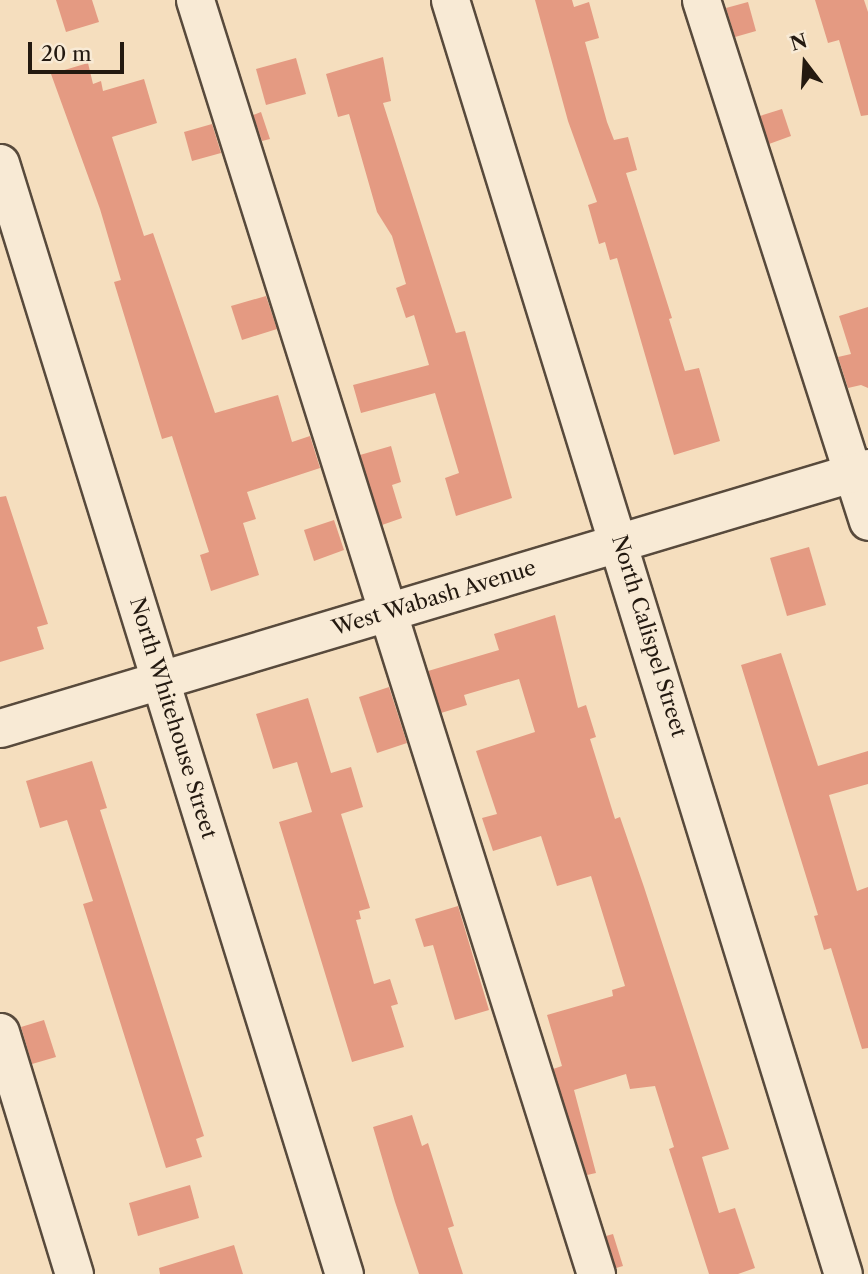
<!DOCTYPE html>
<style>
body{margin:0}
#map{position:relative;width:868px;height:1274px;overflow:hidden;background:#f5debe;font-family:"Libre Caslon Text",serif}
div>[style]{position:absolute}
.building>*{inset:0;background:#e49a82}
.roads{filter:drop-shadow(2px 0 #584a3c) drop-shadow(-2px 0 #584a3c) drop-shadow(0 2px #584a3c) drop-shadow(0 -2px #584a3c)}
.minor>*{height:37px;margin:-18.5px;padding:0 18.5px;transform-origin:18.5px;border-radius:18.5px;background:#f8ead5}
span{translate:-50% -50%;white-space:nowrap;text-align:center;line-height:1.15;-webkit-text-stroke:7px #f8ead5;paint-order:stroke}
.street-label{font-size:21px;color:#231910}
.north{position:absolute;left:770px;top:28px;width:70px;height:70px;-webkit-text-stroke:5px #f8ead5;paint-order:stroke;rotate:343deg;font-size:19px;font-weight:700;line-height:28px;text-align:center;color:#231910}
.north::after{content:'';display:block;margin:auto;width:24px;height:32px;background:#231910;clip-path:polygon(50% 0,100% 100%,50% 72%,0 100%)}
.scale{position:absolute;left:28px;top:42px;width:96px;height:32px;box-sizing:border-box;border:4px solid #231910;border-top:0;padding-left:9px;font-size:21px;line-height:24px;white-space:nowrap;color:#231910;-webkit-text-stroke:5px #f8ead5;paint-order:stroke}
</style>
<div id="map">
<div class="building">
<div style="clip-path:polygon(56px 0,92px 0,99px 22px,66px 32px)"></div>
<div style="clip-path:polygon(535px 0,572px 0,574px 7px,589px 2px,599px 38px,585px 42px,607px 122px,614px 140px,628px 137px,637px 170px,626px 173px,672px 318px,669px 319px,685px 371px,699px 368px,720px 441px,674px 455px,617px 258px,610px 260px,605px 242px,599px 244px,588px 205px,597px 202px,568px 121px)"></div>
<div style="clip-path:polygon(815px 0,864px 0,868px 12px,868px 115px,861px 116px,839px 40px,828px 43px)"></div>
<div style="clip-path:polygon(748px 2px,756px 31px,735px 37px,726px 8px)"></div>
<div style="clip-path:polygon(383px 57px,391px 101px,383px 103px,456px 333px,465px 331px,512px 498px,456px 516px,445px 478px,459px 473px,435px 393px,361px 413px,353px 385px,429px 365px,414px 315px,406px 318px,396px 288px,406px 284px,392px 236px,377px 212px,349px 114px,338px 117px,326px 74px)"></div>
<div style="clip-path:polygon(296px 58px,306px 94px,266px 105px,256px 69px)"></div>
<div style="clip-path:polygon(88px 63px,93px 84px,101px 81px,103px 91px,144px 79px,157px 123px,112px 137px,144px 236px,153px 233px,215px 413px,278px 395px,292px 442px,310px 436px,320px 468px,247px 492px,256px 519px,243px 523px,259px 575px,211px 591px,200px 555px,209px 552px,172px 436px,162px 439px,114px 282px,121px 280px,100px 209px,51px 74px)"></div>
<div style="clip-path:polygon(782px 109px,791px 136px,769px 144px,760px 116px)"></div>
<div style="clip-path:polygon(261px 112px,270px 139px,262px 141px,253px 115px)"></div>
<div style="clip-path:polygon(212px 124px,221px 153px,192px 161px,184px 132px)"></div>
<div style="clip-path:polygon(266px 296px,277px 329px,242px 340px,231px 306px)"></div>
<div style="clip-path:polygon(868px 307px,868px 388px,861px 385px,848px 388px,838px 357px,851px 354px,839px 316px)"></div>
<div style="clip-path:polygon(391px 446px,401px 482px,392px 485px,402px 518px,382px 525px,360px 455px)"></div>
<div style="clip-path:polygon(6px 496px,48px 624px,37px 627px,44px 649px,0 662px,0 497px)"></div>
<div style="clip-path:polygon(334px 520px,344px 550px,314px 561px,304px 530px)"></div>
<div style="clip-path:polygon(809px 547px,826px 605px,787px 616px,770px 558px)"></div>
<div style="clip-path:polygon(555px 615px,578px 708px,586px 705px,596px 737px,590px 739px,615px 819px,620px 817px,644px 887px,729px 1149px,702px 1157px,719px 1213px,735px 1208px,755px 1268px,738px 1274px,709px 1274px,669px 1149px,674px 1147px,655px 1086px,630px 1089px,626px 1074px,574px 1090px,596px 1173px,587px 1175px,553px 1069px,562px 1066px,547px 1015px,613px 996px,612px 990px,625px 986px,591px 876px,557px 886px,541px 836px,493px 851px,482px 818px,497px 814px,476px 751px,535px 732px,519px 679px,464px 695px,467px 705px,441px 713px,428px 671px,499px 650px,494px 634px)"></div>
<div style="clip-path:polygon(781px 653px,818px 766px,868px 751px,868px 784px,829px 795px,857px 891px,868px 887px,868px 1048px,862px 1049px,831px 948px,824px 950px,814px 916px,818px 915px,741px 665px)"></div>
<div style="clip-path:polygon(389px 687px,407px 743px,377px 753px,359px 697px)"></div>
<div style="clip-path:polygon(308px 698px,331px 773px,351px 767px,363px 807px,341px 814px,370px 908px,359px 911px,361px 919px,356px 920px,374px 984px,390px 979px,398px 1004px,391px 1006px,404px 1047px,352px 1062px,279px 822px,312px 812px,297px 762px,273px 769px,256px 714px)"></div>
<div style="clip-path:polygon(92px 761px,107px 808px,100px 810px,204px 1136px,196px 1139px,202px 1157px,166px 1168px,83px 904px,93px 901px,67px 820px,40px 828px,26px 781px)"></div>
<div style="clip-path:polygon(458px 906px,489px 1010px,455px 1020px,433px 945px,424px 947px,415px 919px)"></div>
<div style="clip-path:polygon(44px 1020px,56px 1057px,32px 1064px,21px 1027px)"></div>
<div style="clip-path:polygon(412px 1115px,422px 1146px,428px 1143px,454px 1226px,448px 1228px,463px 1274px,419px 1274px,395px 1202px,373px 1127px)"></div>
<div style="clip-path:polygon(190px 1185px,199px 1218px,138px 1236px,129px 1203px)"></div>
<div style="clip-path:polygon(613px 1234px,623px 1266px,616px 1268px,606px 1236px)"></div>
<div style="clip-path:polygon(234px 1245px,243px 1274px,160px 1274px,159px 1268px)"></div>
</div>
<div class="roads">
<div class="minor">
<div style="left:195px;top:0;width:1336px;rotate:72.53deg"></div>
<div style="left:450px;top:0;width:1333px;rotate:72.86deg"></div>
<div style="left:701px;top:0;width:547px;rotate:72.23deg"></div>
<div style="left:0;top:163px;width:1163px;rotate:72.8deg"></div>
<div style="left:0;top:728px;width:906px;rotate:-16.68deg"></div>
<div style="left:0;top:1032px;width:253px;rotate:73deg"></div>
</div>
</div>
<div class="street-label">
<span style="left:434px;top:598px;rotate:-17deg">West Wabash Avenue</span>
<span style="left:649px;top:636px;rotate:73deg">North Calispel Street</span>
<span style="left:173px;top:718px;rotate:73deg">North Whitehouse Street</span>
</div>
<div class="north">N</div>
<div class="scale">20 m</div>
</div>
